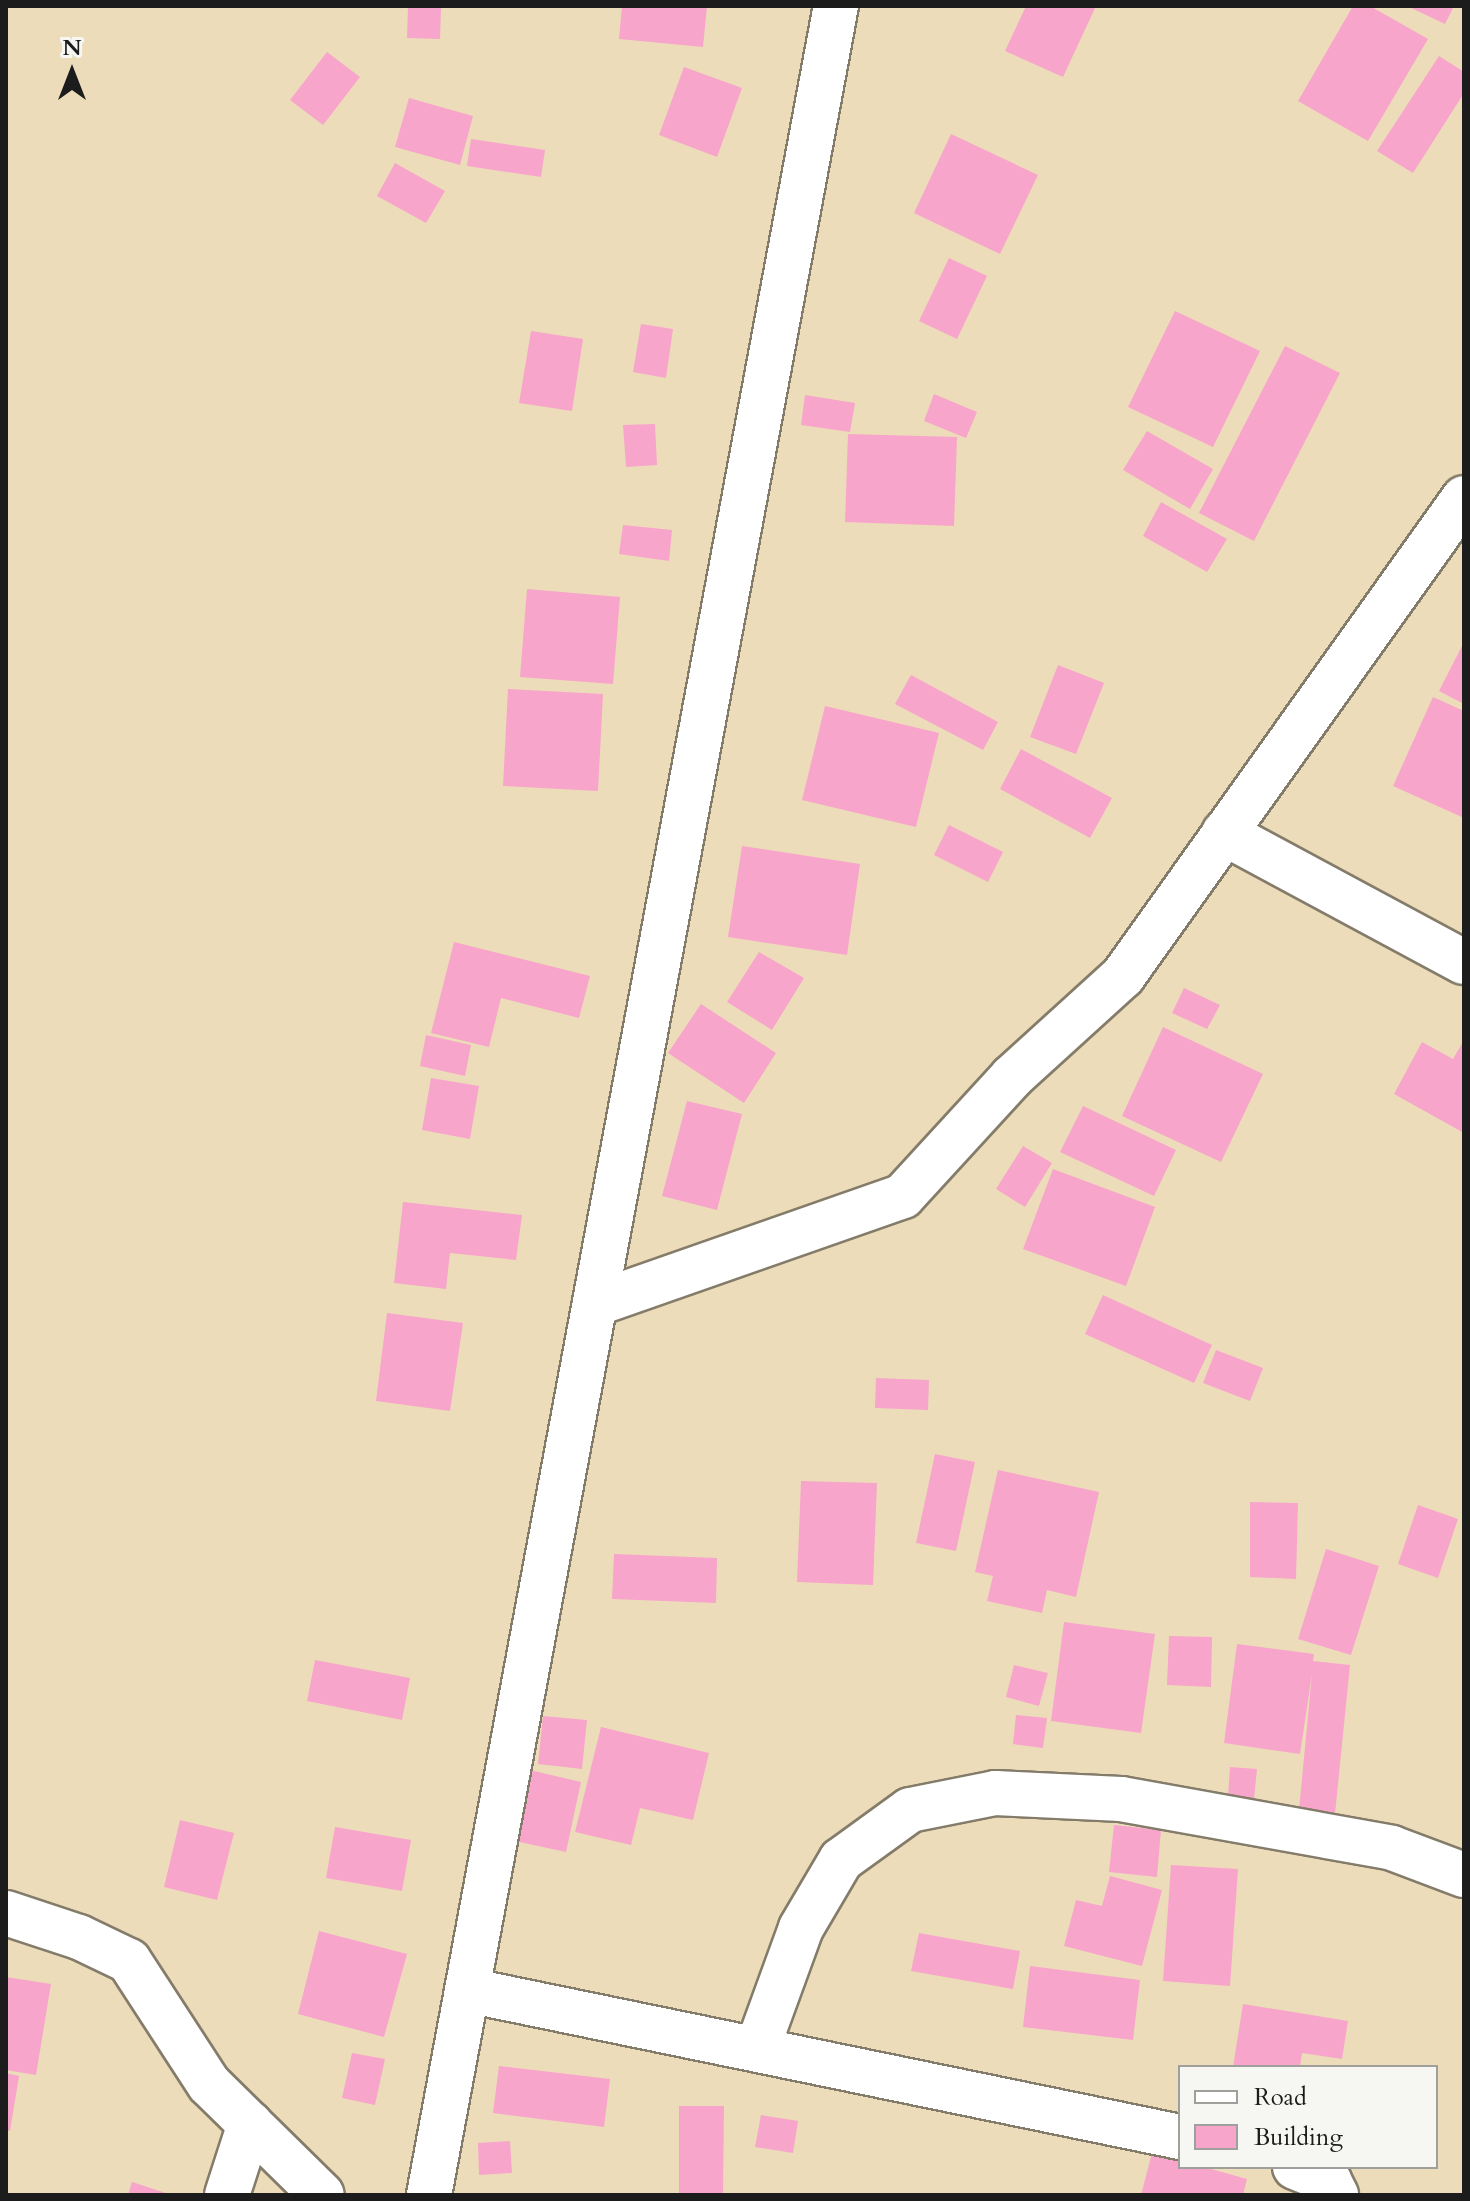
<!DOCTYPE html>
<style>
body{margin:0}
#map{position:relative;width:1470px;height:2201px;overflow:hidden;background:#eddcb9;font-family:Cardo,serif}
div>[style]{position:absolute}
.building>*{inset:0;background:#f7a5cb}
.roads{filter:drop-shadow(2px 0 #847c6a) drop-shadow(-2px 0 #847c6a) drop-shadow(0 2px #847c6a) drop-shadow(0 -2px #847c6a)}
.minor>*{height:44px;margin:-22px;padding:0 22px;transform-origin:22px;border-radius:22px;background:#fff}
span{translate:-50% -50%;white-space:nowrap;text-align:center;line-height:1.15;-webkit-text-stroke:6px #f6f6f2;paint-order:stroke}
.frame{position:absolute;inset:0;border:8px solid #1c1c1c;pointer-events:none}
.legend{position:absolute;left:1178px;top:2065px;width:260px;height:104px;box-sizing:border-box;background:#f6f6f2;border:2px solid #9f9f9c;margin:0;padding:10px 14px;list-style:none;font-size:24px;color:#1c1c1c}
.legend li{display:flex;align-items:center;gap:16px;height:40px}
.legend b{width:40px;border:2px solid #9f9f9c}
.north{position:absolute;left:32px;top:32px;width:80px;height:80px;-webkit-text-stroke:6px #f6f6f2;paint-order:stroke;rotate:0deg;font-size:22px;font-weight:700;line-height:32px;text-align:center;color:#1c1c1c}
.north::after{content:'';display:block;margin:auto;width:28px;height:36px;background:#1c1c1c;clip-path:polygon(50% 0,100% 100%,50% 72%,0 100%)}
</style>
<div id="map">
<div class="building">
<div style="clip-path:polygon(408px 6px,441px 8px,440px 39px,407px 38px)"></div>
<div style="clip-path:polygon(622px 6px,707px 6px,703px 47px,619px 39px)"></div>
<div style="clip-path:polygon(1026px 6px,1096px 6px,1063px 77px,1005px 51px)"></div>
<div style="clip-path:polygon(1353px 6px,1370px 6px,1428px 39px,1368px 141px,1298px 101px)"></div>
<div style="clip-path:polygon(1407px 6px,1454px 6px,1445px 24px)"></div>
<div style="clip-path:polygon(327px 52px,360px 77px,323px 125px,290px 100px)"></div>
<div style="clip-path:polygon(1439px 56px,1464px 72px,1464px 93px,1413px 173px,1377px 151px)"></div>
<div style="clip-path:polygon(684px 67px,742px 88px,717px 157px,659px 135px)"></div>
<div style="clip-path:polygon(409px 98px,473px 116px,460px 165px,395px 147px)"></div>
<div style="clip-path:polygon(951px 134px,1038px 175px,1000px 254px,914px 213px)"></div>
<div style="clip-path:polygon(471px 139px,545px 150px,541px 177px,467px 166px)"></div>
<div style="clip-path:polygon(395px 163px,445px 191px,426px 223px,377px 196px)"></div>
<div style="clip-path:polygon(949px 258px,987px 276px,957px 339px,919px 321px)"></div>
<div style="clip-path:polygon(1175px 311px,1260px 351px,1213px 447px,1128px 407px)"></div>
<div style="clip-path:polygon(641px 324px,673px 329px,666px 378px,633px 372px)"></div>
<div style="clip-path:polygon(531px 331px,583px 339px,572px 411px,519px 403px)"></div>
<div style="clip-path:polygon(1285px 346px,1340px 373px,1254px 541px,1199px 513px)"></div>
<div style="clip-path:polygon(934px 394px,977px 412px,966px 438px,924px 421px)"></div>
<div style="clip-path:polygon(805px 395px,855px 403px,850px 432px,801px 425px)"></div>
<div style="clip-path:polygon(655px 424px,657px 465px,626px 467px,623px 425px)"></div>
<div style="clip-path:polygon(1147px 431px,1213px 469px,1190px 509px,1123px 470px)"></div>
<div style="clip-path:polygon(848px 434px,957px 437px,954px 526px,845px 522px)"></div>
<div style="clip-path:polygon(1161px 502px,1227px 539px,1207px 572px,1143px 536px)"></div>
<div style="clip-path:polygon(623px 525px,672px 530px,669px 561px,619px 554px)"></div>
<div style="clip-path:polygon(527px 589px,620px 597px,613px 684px,520px 677px)"></div>
<div style="clip-path:polygon(1464px 642px,1464px 704px,1439px 691px)"></div>
<div style="clip-path:polygon(1058px 665px,1104px 683px,1076px 754px,1030px 737px)"></div>
<div style="clip-path:polygon(911px 675px,998px 722px,983px 750px,895px 704px)"></div>
<div style="clip-path:polygon(508px 689px,603px 694px,598px 791px,503px 786px)"></div>
<div style="clip-path:polygon(1433px 697px,1464px 711px,1464px 818px,1393px 786px)"></div>
<div style="clip-path:polygon(825px 706px,939px 733px,916px 827px,802px 800px)"></div>
<div style="clip-path:polygon(1021px 749px,1112px 798px,1090px 838px,1000px 789px)"></div>
<div style="clip-path:polygon(949px 825px,1003px 852px,988px 882px,934px 855px)"></div>
<div style="clip-path:polygon(742px 846px,860px 864px,847px 955px,728px 937px)"></div>
<div style="clip-path:polygon(454px 942px,590px 976px,579px 1018px,501px 998px,489px 1047px,431px 1033px)"></div>
<div style="clip-path:polygon(759px 952px,804px 978px,772px 1030px,727px 1002px)"></div>
<div style="clip-path:polygon(1184px 988px,1220px 1005px,1207px 1029px,1172px 1013px)"></div>
<div style="clip-path:polygon(701px 1004px,776px 1053px,744px 1103px,668px 1053px)"></div>
<div style="clip-path:polygon(1163px 1027px,1263px 1074px,1221px 1162px,1122px 1116px)"></div>
<div style="clip-path:polygon(426px 1035px,471px 1045px,465px 1076px,420px 1066px)"></div>
<div style="clip-path:polygon(1464px 1040px,1464px 1133px,1394px 1094px,1422px 1042px,1453px 1059px)"></div>
<div style="clip-path:polygon(431px 1078px,479px 1086px,470px 1139px,422px 1130px)"></div>
<div style="clip-path:polygon(687px 1101px,742px 1114px,717px 1210px,662px 1196px)"></div>
<div style="clip-path:polygon(1083px 1106px,1176px 1150px,1154px 1196px,1060px 1152px)"></div>
<div style="clip-path:polygon(1023px 1146px,1052px 1163px,1025px 1207px,996px 1189px)"></div>
<div style="clip-path:polygon(1053px 1169px,1155px 1207px,1126px 1286px,1023px 1249px)"></div>
<div style="clip-path:polygon(403px 1202px,522px 1215px,516px 1260px,450px 1253px,446px 1289px,394px 1283px)"></div>
<div style="clip-path:polygon(1103px 1295px,1212px 1345px,1194px 1383px,1085px 1334px)"></div>
<div style="clip-path:polygon(387px 1313px,463px 1323px,450px 1411px,376px 1401px)"></div>
<div style="clip-path:polygon(1216px 1350px,1263px 1368px,1250px 1401px,1203px 1383px)"></div>
<div style="clip-path:polygon(876px 1378px,929px 1380px,928px 1410px,875px 1408px)"></div>
<div style="clip-path:polygon(935px 1454px,975px 1462px,956px 1551px,916px 1543px)"></div>
<div style="clip-path:polygon(998px 1470px,1099px 1492px,1076px 1597px,1047px 1590px,1042px 1613px,987px 1601px,993px 1576px,975px 1572px)"></div>
<div style="clip-path:polygon(801px 1481px,877px 1483px,873px 1585px,797px 1582px)"></div>
<div style="clip-path:polygon(1250px 1502px,1298px 1503px,1296px 1579px,1250px 1577px)"></div>
<div style="clip-path:polygon(1418px 1505px,1458px 1519px,1438px 1578px,1398px 1564px)"></div>
<div style="clip-path:polygon(1326px 1549px,1379px 1566px,1351px 1655px,1298px 1639px)"></div>
<div style="clip-path:polygon(614px 1554px,717px 1558px,716px 1603px,612px 1599px)"></div>
<div style="clip-path:polygon(1064px 1622px,1155px 1634px,1141px 1733px,1051px 1721px)"></div>
<div style="clip-path:polygon(1169px 1636px,1212px 1637px,1211px 1687px,1167px 1685px)"></div>
<div style="clip-path:polygon(1237px 1644px,1314px 1654px,1313px 1661px,1350px 1665px,1335px 1814px,1299px 1810px,1312px 1674px,1300px 1754px,1224px 1743px)"></div>
<div style="clip-path:polygon(315px 1660px,410px 1678px,402px 1720px,307px 1701px)"></div>
<div style="clip-path:polygon(1014px 1665px,1048px 1673px,1039px 1706px,1006px 1697px)"></div>
<div style="clip-path:polygon(1016px 1715px,1047px 1718px,1043px 1748px,1013px 1744px)"></div>
<div style="clip-path:polygon(543px 1716px,587px 1720px,582px 1769px,538px 1764px)"></div>
<div style="clip-path:polygon(601px 1727px,709px 1753px,693px 1820px,640px 1808px,631px 1845px,575px 1832px)"></div>
<div style="clip-path:polygon(1230px 1767px,1257px 1769px,1254px 1799px,1228px 1797px)"></div>
<div style="clip-path:polygon(521px 1768px,581px 1782px,566px 1852px,506px 1839px)"></div>
<div style="clip-path:polygon(180px 1820px,234px 1833px,217px 1900px,164px 1887px)"></div>
<div style="clip-path:polygon(1114px 1825px,1161px 1830px,1157px 1877px,1109px 1872px)"></div>
<div style="clip-path:polygon(335px 1827px,411px 1840px,402px 1891px,326px 1878px)"></div>
<div style="clip-path:polygon(1171px 1865px,1238px 1869px,1230px 1986px,1163px 1981px)"></div>
<div style="clip-path:polygon(1110px 1876px,1162px 1890px,1142px 1966px,1064px 1946px,1076px 1900px,1102px 1906px)"></div>
<div style="clip-path:polygon(319px 1931px,407px 1954px,384px 2037px,298px 2014px)"></div>
<div style="clip-path:polygon(919px 1933px,1020px 1951px,1013px 1989px,911px 1971px)"></div>
<div style="clip-path:polygon(1030px 1966px,1140px 1980px,1133px 2040px,1023px 2027px)"></div>
<div style="clip-path:polygon(6px 1977px,51px 1984px,36px 2075px,6px 2070px)"></div>
<div style="clip-path:polygon(1243px 2004px,1348px 2021px,1342px 2059px,1302px 2053px,1300px 2067px,1233px 2067px)"></div>
<div style="clip-path:polygon(352px 2053px,385px 2059px,375px 2105px,342px 2098px)"></div>
<div style="clip-path:polygon(499px 2066px,610px 2079px,604px 2127px,493px 2113px)"></div>
<div style="clip-path:polygon(6px 2073px,19px 2076px,10px 2131px,6px 2130px)"></div>
<div style="clip-path:polygon(679px 2106px,724px 2106px,723px 2195px,679px 2195px)"></div>
<div style="clip-path:polygon(761px 2115px,798px 2121px,793px 2153px,755px 2147px)"></div>
<div style="clip-path:polygon(510px 2141px,512px 2173px,479px 2175px,478px 2143px)"></div>
<div style="clip-path:polygon(1152px 2153px,1180px 2160px,1180px 2167px,1204px 2167px,1247px 2179px,1243px 2195px,1141px 2195px)"></div>
<div style="clip-path:polygon(132px 2182px,169px 2194px,169px 2195px,128px 2195px)"></div>
</div>
<div class="roads">
<div class="minor">
<div style="left:1224px;top:833px;width:272px;rotate:28.3deg"></div>
<div style="left:595px;top:1304px;width:326px;rotate:-19.3deg"></div>
<div style="left:903px;top:1196px;width:161px;rotate:-47.5deg"></div>
<div style="left:1012px;top:1077px;width:150px;rotate:-42.3deg"></div>
<div style="left:1123px;top:976px;width:587px;rotate:-54.5deg"></div>
<div style="left:6px;top:1913px;width:77px;rotate:18.2deg"></div>
<div style="left:79px;top:1937px;width:55px;rotate:25.6deg"></div>
<div style="left:129px;top:1961px;width:147px;rotate:57deg"></div>
<div style="left:209px;top:2084px;width:158px;rotate:44.5deg"></div>
<div style="left:467px;top:1990px;width:728px;rotate:11.65deg"></div>
<div style="left:757px;top:2049px;width:129px;rotate:-70deg"></div>
<div style="left:801px;top:1928px;width:79px;rotate:-59.5deg"></div>
<div style="left:841px;top:1860px;width:85px;rotate:-35.9deg"></div>
<div style="left:910px;top:1810px;width:87px;rotate:-11.3deg"></div>
<div style="left:995px;top:1793px;width:126px;rotate:2.7deg"></div>
<div style="left:1121px;top:1799px;width:275px;rotate:10.2deg"></div>
<div style="left:1392px;top:1848px;width:77px;rotate:20.6deg"></div>
<div style="left:1295px;top:2167px;width:37px;rotate:22deg"></div>
<div style="left:1329px;top:2181px;width:16px;rotate:63deg"></div>
<div style="left:227px;top:2195px;width:75px;rotate:-72.1deg"></div>
<div style="left:429px;top:2195px;width:2227px;rotate:-79.47deg"></div>
</div>
</div>
<div class="frame"></div>
<ul class="legend">
<li><b style="height:10px;background:#fff"></b>Road</li>
<li><b style="height:22px;background:#f7a5cb"></b>Building</li>
</ul>
<div class="north">N</div>
</div>
